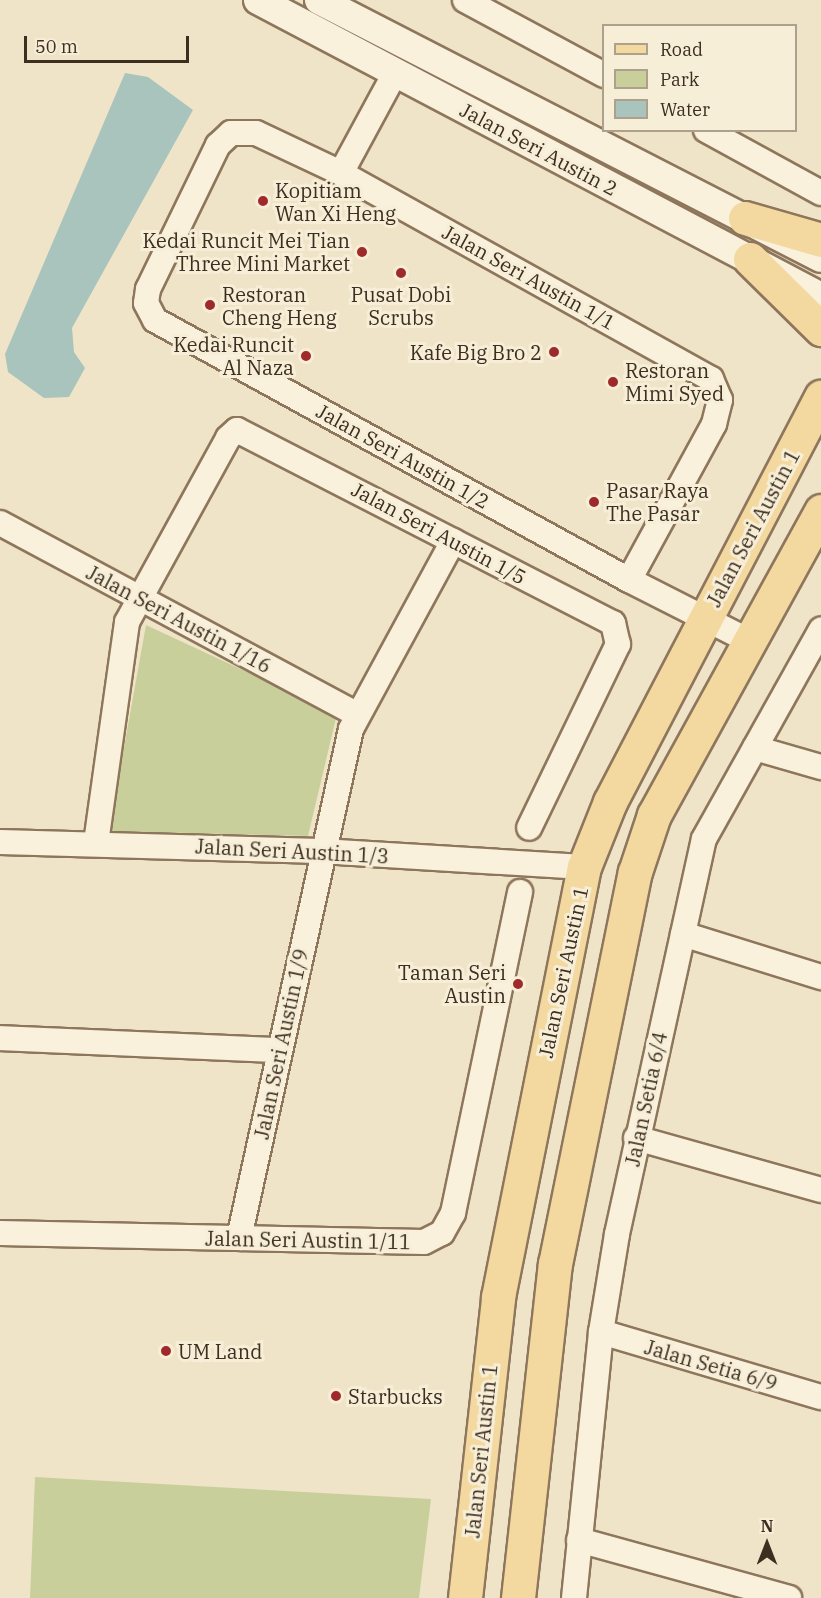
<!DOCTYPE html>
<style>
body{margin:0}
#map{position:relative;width:821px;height:1598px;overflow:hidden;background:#f0e4c8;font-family:"IBM Plex Serif",serif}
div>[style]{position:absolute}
.green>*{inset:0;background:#c9cf9b}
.water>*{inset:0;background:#a9c4bc}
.roads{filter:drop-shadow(2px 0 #8d765c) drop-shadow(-2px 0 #8d765c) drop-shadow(0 2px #8d765c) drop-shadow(0 -2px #8d765c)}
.minor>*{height:24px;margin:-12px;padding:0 12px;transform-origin:12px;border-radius:12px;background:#faf1dc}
.tertiary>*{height:28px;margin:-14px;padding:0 14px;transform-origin:14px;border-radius:14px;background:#faf1dc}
.primary>*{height:33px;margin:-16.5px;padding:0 16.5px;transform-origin:16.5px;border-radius:16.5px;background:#f3d9a0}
.dots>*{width:16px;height:16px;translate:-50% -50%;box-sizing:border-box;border:3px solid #f7eed8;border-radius:50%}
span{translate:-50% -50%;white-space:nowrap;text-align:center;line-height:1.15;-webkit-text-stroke:6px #f7eed8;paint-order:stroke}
.street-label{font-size:20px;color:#3d2e20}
.poi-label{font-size:20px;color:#3d2e20}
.left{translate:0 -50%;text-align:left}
.right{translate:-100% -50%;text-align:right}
.legend{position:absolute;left:602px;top:24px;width:195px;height:108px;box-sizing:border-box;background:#f7eed8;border:2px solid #ada18e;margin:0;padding:8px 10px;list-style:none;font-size:18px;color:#3d2e20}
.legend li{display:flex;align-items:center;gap:12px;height:30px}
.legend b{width:30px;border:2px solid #ada18e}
.north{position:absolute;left:737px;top:1514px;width:60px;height:60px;-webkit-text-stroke:4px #f7eed8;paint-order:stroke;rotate:0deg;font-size:16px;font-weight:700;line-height:24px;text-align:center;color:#3d2e20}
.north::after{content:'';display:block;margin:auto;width:21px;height:27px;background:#3d2e20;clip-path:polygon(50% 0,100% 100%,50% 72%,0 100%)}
.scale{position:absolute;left:24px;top:36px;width:165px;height:27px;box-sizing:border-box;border:3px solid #3d2e20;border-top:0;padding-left:8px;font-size:18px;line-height:21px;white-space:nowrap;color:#3d2e20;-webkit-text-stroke:4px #f7eed8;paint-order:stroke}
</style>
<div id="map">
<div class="green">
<div style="clip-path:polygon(146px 625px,337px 714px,308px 836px,109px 831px)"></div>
<div style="clip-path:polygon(35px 1477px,431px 1499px,419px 1598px,30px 1598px)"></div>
</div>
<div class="water">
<div style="clip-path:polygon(125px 73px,148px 77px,193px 110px,72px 328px,74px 352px,85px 368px,69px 397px,44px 398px,8px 372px,5px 354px)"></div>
</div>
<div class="roads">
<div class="minor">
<div style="left:465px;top:0;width:158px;rotate:28.3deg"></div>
<div style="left:706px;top:130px;width:131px;rotate:28.7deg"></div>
<div style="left:341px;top:173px;width:114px;rotate:-61.6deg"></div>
<div style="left:0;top:523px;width:406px;rotate:28.2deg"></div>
<div style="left:629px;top:580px;width:178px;rotate:-61.4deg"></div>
<div style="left:714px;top:424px;width:25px;rotate:-76deg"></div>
<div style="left:720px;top:400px;width:23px;rotate:-113deg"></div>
<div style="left:711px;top:379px;width:423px;rotate:-150.9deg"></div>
<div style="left:341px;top:173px;width:94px;rotate:-154.8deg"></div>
<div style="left:256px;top:133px;width:25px;rotate:180deg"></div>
<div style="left:231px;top:133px;width:18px;rotate:137deg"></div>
<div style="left:218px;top:145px;width:160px;rotate:115.9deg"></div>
<div style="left:148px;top:289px;width:14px;rotate:98deg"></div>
<div style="left:146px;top:303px;width:19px;rotate:62deg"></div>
<div style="left:155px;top:320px;width:541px;rotate:28.75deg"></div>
<div style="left:629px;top:580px;width:137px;rotate:26.9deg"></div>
<div style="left:755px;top:748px;width:69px;rotate:16.1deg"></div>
<div style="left:0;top:842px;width:321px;rotate:1.6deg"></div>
<div style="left:321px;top:851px;width:263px;rotate:3.5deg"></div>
<div style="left:96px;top:843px;width:223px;rotate:-82deg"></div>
<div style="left:127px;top:622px;width:210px;rotate:-61.2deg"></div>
<div style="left:228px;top:438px;width:12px;rotate:-42deg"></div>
<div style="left:237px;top:430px;width:423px;rotate:27.2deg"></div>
<div style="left:613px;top:623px;width:22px;rotate:77deg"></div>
<div style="left:618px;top:644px;width:204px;rotate:115.8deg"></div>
<div style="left:683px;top:934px;width:145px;rotate:17.3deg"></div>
<div style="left:0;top:1038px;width:280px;rotate:2.5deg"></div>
<div style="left:636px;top:1138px;width:192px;rotate:15.7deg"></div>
<div style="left:0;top:1233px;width:424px;rotate:1.2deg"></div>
<div style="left:424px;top:1242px;width:20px;rotate:-27deg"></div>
<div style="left:442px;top:1233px;width:23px;rotate:-61deg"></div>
<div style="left:453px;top:1213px;width:328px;rotate:-78.2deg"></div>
<div style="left:239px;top:1238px;width:521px;rotate:-77.59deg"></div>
<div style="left:351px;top:729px;width:214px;rotate:-61.5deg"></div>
<div style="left:601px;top:1332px;width:229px;rotate:16.5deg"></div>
<div style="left:579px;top:1540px;width:218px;rotate:15.4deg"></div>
<div style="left:574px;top:1598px;width:267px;rotate:-84.2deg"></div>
<div style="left:601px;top:1332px;width:99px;rotate:-80.7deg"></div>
<div style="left:617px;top:1234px;width:404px;rotate:-77.6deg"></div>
<div style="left:704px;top:839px;width:240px;rotate:-60.8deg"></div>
</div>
<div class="tertiary">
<div style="left:258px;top:0;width:637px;rotate:27.81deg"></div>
<div style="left:319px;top:0;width:564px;rotate:27.2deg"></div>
</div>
<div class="primary">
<div style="left:745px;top:218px;width:79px;rotate:16.1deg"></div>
<div style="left:750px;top:259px;width:100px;rotate:44.6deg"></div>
<div style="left:465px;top:1598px;width:303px;rotate:-83.7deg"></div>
<div style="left:498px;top:1297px;width:439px;rotate:-78.7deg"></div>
<div style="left:584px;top:867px;width:70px;rotate:-68.2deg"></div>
<div style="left:610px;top:802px;width:457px;rotate:-62.5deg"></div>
<div style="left:518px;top:1598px;width:336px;rotate:-83.7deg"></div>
<div style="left:555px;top:1264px;width:400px;rotate:-78.5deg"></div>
<div style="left:635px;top:872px;width:60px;rotate:-71.6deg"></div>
<div style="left:654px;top:815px;width:347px;rotate:-61.2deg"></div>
</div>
</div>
<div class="dots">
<div style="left:263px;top:201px;background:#9e2a2b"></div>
<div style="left:362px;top:252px;background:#9e2a2b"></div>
<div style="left:401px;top:273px;background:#9e2a2b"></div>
<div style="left:210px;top:305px;background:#9e2a2b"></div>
<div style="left:554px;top:352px;background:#9e2a2b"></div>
<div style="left:306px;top:356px;background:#9e2a2b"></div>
<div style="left:613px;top:382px;background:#9e2a2b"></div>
<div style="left:594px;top:502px;background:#9e2a2b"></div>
<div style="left:518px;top:984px;background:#9e2a2b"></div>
<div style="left:166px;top:1351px;background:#9e2a2b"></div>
<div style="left:336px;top:1396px;background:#9e2a2b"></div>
</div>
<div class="street-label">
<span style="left:539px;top:149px;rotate:28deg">Jalan Seri Austin 2</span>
<span style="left:529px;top:277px;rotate:29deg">Jalan Seri Austin 1/1</span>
<span style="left:403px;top:456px;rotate:29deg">Jalan Seri Austin 1/2</span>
<span style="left:753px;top:528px;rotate:-62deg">Jalan Seri Austin 1</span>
<span style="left:439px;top:533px;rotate:28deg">Jalan Seri Austin 1/5</span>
<span style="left:179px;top:619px;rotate:28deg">Jalan Seri Austin 1/16</span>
<span style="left:292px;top:851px;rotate:3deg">Jalan Seri Austin 1/3</span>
<span style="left:563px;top:972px;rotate:-78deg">Jalan Seri Austin 1</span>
<span style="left:281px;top:1044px;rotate:-78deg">Jalan Seri Austin 1/9</span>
<span style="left:646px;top:1099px;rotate:-78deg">Jalan Setia 6/4</span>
<span style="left:308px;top:1240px;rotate:1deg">Jalan Seri Austin 1/11</span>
<span style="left:711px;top:1365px;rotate:16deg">Jalan Setia 6/9</span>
<span style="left:481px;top:1451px;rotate:-84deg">Jalan Seri Austin 1</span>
</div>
<div class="poi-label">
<span class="left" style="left:275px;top:202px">Kopitiam<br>Wan Xi Heng</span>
<span class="right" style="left:350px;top:252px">Kedai Runcit Mei Tian<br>Three Mini Market</span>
<span class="left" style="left:222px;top:306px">Restoran<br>Cheng Heng</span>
<span style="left:401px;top:306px">Pusat Dobi<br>Scrubs</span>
<span class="right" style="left:294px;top:356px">Kedai Runcit<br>Al Naza</span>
<span class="right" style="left:542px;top:352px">Kafe Big Bro 2</span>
<span class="left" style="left:625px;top:382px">Restoran<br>Mimi Syed</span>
<span class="left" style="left:606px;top:502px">Pasar Raya<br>The Pasar</span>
<span class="right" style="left:506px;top:984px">Taman Seri<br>Austin</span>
<span class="left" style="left:178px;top:1351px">UM Land</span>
<span class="left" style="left:348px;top:1396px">Starbucks</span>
</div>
<ul class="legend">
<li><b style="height:8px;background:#f3d9a0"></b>Road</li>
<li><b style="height:16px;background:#c9cf9b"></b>Park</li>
<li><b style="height:16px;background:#a9c4bc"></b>Water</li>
</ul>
<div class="north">N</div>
<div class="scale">50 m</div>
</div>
